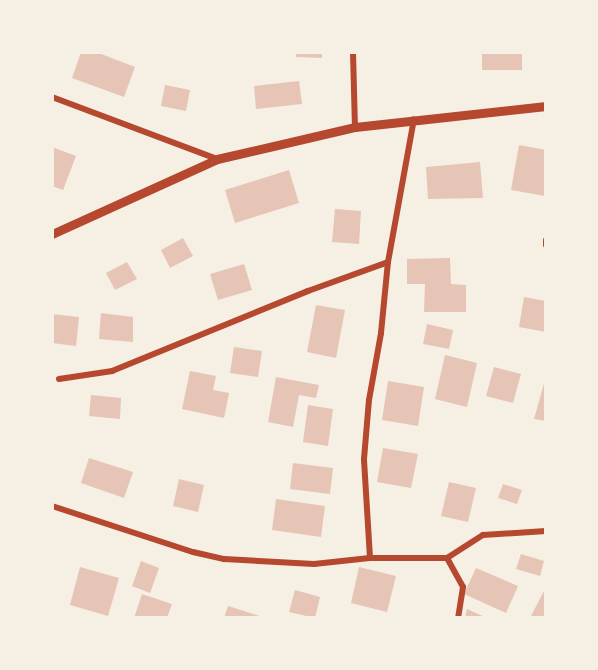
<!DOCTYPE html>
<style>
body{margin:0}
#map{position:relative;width:598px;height:670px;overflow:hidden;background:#f6efe4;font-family:Signika,sans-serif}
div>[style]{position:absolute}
.building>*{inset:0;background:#e6c5b7}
.minor>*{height:6px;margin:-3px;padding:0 3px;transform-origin:3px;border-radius:3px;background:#b5482f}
.tertiary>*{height:9px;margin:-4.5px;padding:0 4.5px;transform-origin:4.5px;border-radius:4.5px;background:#b5482f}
span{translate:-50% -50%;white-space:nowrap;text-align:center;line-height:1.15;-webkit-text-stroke:6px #f6efe4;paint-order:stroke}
.frame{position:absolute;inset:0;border:54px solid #f6efe4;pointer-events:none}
</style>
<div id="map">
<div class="building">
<div style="clip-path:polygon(81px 52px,96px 52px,135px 67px,124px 97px,72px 78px)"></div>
<div style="clip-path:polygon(296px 52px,322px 52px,322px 58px,296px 57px)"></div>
<div style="clip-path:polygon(482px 52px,522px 52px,522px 70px,482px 70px)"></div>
<div style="clip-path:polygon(299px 81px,302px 104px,256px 109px,254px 86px)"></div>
<div style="clip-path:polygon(165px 85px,190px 90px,186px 111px,161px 106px)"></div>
<div style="clip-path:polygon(519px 145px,546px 150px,545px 196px,511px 190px)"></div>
<div style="clip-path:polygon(52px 147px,76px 156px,63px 190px,52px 186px)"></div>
<div style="clip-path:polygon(480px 162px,483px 198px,428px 199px,426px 167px)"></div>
<div style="clip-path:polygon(289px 170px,299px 203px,235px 223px,225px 190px)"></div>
<div style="clip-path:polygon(335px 209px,361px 211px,359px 244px,332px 242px)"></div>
<div style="clip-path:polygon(183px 238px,193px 256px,170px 268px,161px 250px)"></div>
<div style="clip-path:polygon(450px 258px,451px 284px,466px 285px,466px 312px,424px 312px,425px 284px,407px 284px,407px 259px)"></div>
<div style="clip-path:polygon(127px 262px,137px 279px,115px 290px,106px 273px)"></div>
<div style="clip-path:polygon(244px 264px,252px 290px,218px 300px,210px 274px)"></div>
<div style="clip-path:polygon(524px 297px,546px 301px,546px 332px,519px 327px)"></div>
<div style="clip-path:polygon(316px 305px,345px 310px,336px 358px,307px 352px)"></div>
<div style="clip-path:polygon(101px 313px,133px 317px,133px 342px,99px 339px)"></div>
<div style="clip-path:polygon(52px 314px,79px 317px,76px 346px,52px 343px)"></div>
<div style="clip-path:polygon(427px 324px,453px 330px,449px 349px,423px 344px)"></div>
<div style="clip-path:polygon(234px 347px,262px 351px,258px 377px,230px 373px)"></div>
<div style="clip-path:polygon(445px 355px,477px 363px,467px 407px,435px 399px)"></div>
<div style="clip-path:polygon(494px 367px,521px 374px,513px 403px,486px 396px)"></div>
<div style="clip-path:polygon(190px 371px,216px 376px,213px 390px,229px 393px,224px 418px,182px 409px)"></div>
<div style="clip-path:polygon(276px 377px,319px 385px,316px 398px,299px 395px,293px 427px,268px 422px)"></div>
<div style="clip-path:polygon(545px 380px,546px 380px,546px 421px,534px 419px)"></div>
<div style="clip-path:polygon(388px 381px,424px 387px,418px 426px,382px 420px)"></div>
<div style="clip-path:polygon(91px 395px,121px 398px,120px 419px,89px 416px)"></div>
<div style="clip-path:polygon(308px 405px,333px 409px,328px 446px,303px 442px)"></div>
<div style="clip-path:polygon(383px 448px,418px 454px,411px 488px,377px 482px)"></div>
<div style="clip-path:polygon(89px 458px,133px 472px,124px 498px,81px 483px)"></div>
<div style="clip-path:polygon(293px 463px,333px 468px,330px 494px,290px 489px)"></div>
<div style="clip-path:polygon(179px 479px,204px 485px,198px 512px,173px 506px)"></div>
<div style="clip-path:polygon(449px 482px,476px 488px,468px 522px,441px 516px)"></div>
<div style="clip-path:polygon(503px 484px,522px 490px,517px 504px,498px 498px)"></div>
<div style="clip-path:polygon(276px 499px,325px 506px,321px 537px,272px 530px)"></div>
<div style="clip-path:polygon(521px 554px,544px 561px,540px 576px,516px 569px)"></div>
<div style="clip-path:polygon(141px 561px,159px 568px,150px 593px,132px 586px)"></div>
<div style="clip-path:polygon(80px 567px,119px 578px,108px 616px,70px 605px)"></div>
<div style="clip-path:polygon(359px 567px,396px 576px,387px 612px,351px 603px)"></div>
<div style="clip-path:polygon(476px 568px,518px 586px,506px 613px,464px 594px)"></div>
<div style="clip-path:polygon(546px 587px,546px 618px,530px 618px)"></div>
<div style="clip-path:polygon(295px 590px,320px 597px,315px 618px,289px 612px)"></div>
<div style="clip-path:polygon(142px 594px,172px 604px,167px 618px,134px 618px)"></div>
<div style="clip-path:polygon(228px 606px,263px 617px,263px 618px,224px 618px)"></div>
<div style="clip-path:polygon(467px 609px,487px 618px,465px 618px)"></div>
</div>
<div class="minor">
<div style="left:353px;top:52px;width:75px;rotate:88.5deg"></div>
<div style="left:52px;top:97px;width:176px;rotate:20.6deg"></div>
<div style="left:546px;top:240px;width:5px;rotate:90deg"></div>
<div style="left:59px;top:379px;width:54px;rotate:-8.6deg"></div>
<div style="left:112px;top:371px;width:212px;rotate:-22.2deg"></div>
<div style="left:308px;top:291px;width:85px;rotate:-19.9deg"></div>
<div style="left:52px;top:506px;width:148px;rotate:18.1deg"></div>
<div style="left:193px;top:552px;width:32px;rotate:13deg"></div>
<div style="left:224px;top:559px;width:90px;rotate:3.2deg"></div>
<div style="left:314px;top:564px;width:56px;rotate:-6.1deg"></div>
<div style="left:370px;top:558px;width:77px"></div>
<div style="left:370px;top:558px;width:99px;rotate:-93.5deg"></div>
<div style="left:364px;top:459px;width:59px;rotate:-85.2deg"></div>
<div style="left:369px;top:400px;width:68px;rotate:-79.8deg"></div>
<div style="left:381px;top:333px;width:71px;rotate:-84.4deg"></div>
<div style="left:388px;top:262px;width:145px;rotate:-79.7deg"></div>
<div style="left:447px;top:558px;width:43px;rotate:-32.6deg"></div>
<div style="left:483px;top:535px;width:63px;rotate:-3.6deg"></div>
<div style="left:447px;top:558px;width:33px;rotate:61deg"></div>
<div style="left:463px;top:587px;width:31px;rotate:99deg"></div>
</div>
<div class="tertiary">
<div style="left:52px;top:234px;width:181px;rotate:-24.4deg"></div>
<div style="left:217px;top:159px;width:142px;rotate:-13.1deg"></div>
<div style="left:355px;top:127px;width:192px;rotate:-6.3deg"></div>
</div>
<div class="frame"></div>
</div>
